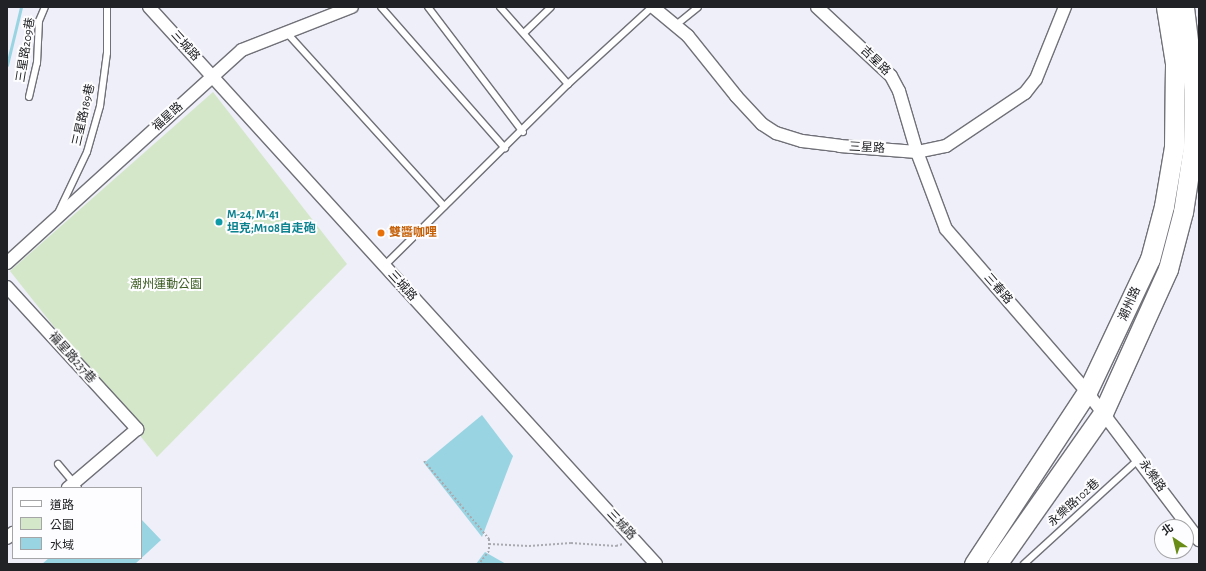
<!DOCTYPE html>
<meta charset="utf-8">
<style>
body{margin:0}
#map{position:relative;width:1206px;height:571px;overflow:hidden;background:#eeeff8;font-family:"Alegreya Sans","Noto Sans TC",sans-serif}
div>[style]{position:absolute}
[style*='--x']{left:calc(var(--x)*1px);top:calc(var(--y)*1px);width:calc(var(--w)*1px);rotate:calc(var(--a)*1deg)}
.green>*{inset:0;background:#d4e7c8}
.water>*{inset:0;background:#99d4e2}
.stream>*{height:3px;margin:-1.5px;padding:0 1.5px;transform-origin:1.5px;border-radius:1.5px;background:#99d4e2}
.path>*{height:2px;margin-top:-1px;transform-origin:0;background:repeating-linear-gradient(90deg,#a9aab0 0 2px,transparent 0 4px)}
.roads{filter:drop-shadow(1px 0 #707078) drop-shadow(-1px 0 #707078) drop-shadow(0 1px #707078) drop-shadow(0 -1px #707078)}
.service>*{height:6px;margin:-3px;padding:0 3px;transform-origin:3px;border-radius:3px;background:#fff}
.minor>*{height:12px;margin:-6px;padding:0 6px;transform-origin:6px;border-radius:6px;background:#fff}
.primary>*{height:19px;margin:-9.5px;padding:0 9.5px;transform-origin:9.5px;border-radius:9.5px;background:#fff}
.dots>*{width:11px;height:11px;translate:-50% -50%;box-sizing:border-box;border:2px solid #fdfdff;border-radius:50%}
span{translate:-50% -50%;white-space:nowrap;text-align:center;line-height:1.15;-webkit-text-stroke:4px #fdfdff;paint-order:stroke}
.street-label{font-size:12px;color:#212225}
.culture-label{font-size:12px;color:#0d838f;font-weight:700}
.left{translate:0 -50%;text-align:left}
.food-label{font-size:12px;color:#c56008;font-weight:700}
.park-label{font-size:12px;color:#3d5d22}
.frame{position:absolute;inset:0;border:8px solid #212225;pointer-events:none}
.legend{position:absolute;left:12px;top:487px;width:130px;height:72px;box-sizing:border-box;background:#fdfdff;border:1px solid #a5a5a8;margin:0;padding:5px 7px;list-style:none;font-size:12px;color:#212225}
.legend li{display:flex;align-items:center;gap:8px;height:20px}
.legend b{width:20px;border:1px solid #a5a5a8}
.north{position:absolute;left:1154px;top:519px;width:40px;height:40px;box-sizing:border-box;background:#fdfdff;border:1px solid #a5a5a8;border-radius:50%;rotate:325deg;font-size:11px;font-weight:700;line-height:16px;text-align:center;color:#212225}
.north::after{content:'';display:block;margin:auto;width:14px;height:18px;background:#688c15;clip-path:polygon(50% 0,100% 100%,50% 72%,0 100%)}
</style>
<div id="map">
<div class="green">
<i style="clip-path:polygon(213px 92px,347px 264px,157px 457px,10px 271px)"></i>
</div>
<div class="water">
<i style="clip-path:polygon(482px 415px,513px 456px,482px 537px,424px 463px)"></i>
<i style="clip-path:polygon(141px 519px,161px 540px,135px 564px,42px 564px,49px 558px,141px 558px)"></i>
<i style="clip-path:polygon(485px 552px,506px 564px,476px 564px)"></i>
</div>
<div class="stream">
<i style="--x:7;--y:65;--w:60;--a:-76.4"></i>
</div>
<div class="path">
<i style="--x:424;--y:461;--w:102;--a:50.2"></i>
<i style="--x:489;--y:539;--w:12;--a:90"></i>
<i style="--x:489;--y:551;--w:16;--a:128"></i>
<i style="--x:489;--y:544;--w:40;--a:2.9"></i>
<i style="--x:529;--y:546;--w:42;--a:-4.1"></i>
<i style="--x:571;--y:543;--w:45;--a:3.8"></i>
<i style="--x:616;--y:546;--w:7;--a:-16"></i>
</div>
<div class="roads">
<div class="service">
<i style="--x:381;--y:7;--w:188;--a:48.7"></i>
<i style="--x:428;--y:7;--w:157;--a:52.8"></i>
<i style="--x:500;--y:7;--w:103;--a:48.6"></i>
<i style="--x:676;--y:25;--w:28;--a:-39"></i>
<i style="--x:287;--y:33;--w:234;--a:47.8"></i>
<i style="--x:524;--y:33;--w:37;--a:-44"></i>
<i style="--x:29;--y:97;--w:35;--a:-77"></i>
<i style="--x:37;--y:63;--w:42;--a:-87.3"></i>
<i style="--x:39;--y:21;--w:15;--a:-67"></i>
<i style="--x:59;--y:211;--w:65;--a:-64.6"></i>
<i style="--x:87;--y:152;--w:48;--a:-74.2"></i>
<i style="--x:100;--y:106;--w:53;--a:-82.5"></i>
<i style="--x:107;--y:53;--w:46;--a:-90"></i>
<i style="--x:384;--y:266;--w:259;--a:-44.7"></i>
<i style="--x:568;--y:84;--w:114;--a:-42.5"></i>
<i style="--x:58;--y:464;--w:31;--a:50"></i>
<i style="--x:1024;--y:564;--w:156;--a:-42.4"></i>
</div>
<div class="minor">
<i style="--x:149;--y:7;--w:753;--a:47.69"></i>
<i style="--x:653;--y:7;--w:45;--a:39.6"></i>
<i style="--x:688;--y:36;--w:77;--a:51.3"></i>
<i style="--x:736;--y:96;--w:38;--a:47"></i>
<i style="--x:762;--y:124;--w:17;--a:33"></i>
<i style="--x:776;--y:133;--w:27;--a:17"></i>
<i style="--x:802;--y:141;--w:38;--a:7"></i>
<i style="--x:840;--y:146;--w:77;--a:4.5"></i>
<i style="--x:917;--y:152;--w:30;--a:-12"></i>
<i style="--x:946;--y:146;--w:95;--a:-33.9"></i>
<i style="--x:1025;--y:93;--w:18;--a:-52"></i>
<i style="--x:1036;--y:79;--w:78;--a:-68.1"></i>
<i style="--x:817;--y:7;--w:101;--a:43"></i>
<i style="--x:891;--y:76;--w:17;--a:62"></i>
<i style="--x:899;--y:91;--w:64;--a:73.6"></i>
<i style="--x:917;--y:152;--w:82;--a:69.4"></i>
<i style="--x:946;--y:229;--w:216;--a:49.1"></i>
<i style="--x:1087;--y:392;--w:186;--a:52.9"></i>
<i style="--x:7;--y:263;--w:317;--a:-42.2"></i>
<i style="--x:242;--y:50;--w:118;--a:-21.4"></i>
<i style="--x:7;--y:287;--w:193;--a:47.5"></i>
<i style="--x:137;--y:429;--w:91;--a:139.5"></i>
<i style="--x:7;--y:538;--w:8;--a:-40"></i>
</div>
<div class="primary">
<i style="--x:974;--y:564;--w:206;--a:-56.7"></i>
<i style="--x:1087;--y:392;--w:147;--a:-64.7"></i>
<i style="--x:1150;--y:259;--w:55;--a:-75.2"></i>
<i style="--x:1164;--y:206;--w:60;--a:-80.4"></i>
<i style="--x:1174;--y:147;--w:84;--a:-89.3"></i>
<i style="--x:1175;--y:63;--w:57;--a:-99.1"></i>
<i style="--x:997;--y:564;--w:184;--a:-54.9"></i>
<i style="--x:1103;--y:413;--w:158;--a:-65.7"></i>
<i style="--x:1168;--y:269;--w:59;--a:-75.3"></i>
<i style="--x:1183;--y:212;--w:66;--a:-81.3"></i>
<i style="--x:1193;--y:147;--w:58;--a:-89"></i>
<i style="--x:1194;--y:89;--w:83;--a:-97"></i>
</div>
</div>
<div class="dots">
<i style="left:219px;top:222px;background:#0f9aa8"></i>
<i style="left:381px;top:233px;background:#e8710a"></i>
</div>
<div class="street-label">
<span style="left:185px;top:46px;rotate:48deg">三城路</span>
<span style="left:26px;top:50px;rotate:-81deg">三星路209巷</span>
<span style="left:875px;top:61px;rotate:44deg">吉星路</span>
<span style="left:84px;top:115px;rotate:-77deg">三星路189巷</span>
<span style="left:168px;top:117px;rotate:-42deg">福星路</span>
<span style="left:867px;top:148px;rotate:3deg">三星路</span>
<span style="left:402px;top:286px;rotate:48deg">三城路</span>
<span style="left:998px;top:289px;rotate:49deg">三春路</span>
<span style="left:1130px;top:304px;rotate:-66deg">潮州路</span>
<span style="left:72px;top:358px;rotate:48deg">福星路237巷</span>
<span style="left:1152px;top:476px;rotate:54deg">永樂路</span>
<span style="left:1074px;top:503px;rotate:-42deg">永樂路102巷</span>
<span style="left:621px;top:525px;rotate:47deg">三城路</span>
</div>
<div class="culture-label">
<span class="left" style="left:227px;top:222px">M-24, M-41<br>坦克;M108自走砲</span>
</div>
<div class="food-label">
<span class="left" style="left:389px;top:233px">雙醬咖哩</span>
</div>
<div class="park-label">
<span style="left:166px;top:285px">潮州運動公園</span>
</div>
<div class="frame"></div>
<ul class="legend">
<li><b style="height:5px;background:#fff"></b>道路</li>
<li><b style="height:11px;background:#d4e7c8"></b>公園</li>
<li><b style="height:11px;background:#99d4e2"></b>水域</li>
</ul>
<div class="north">北</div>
</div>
